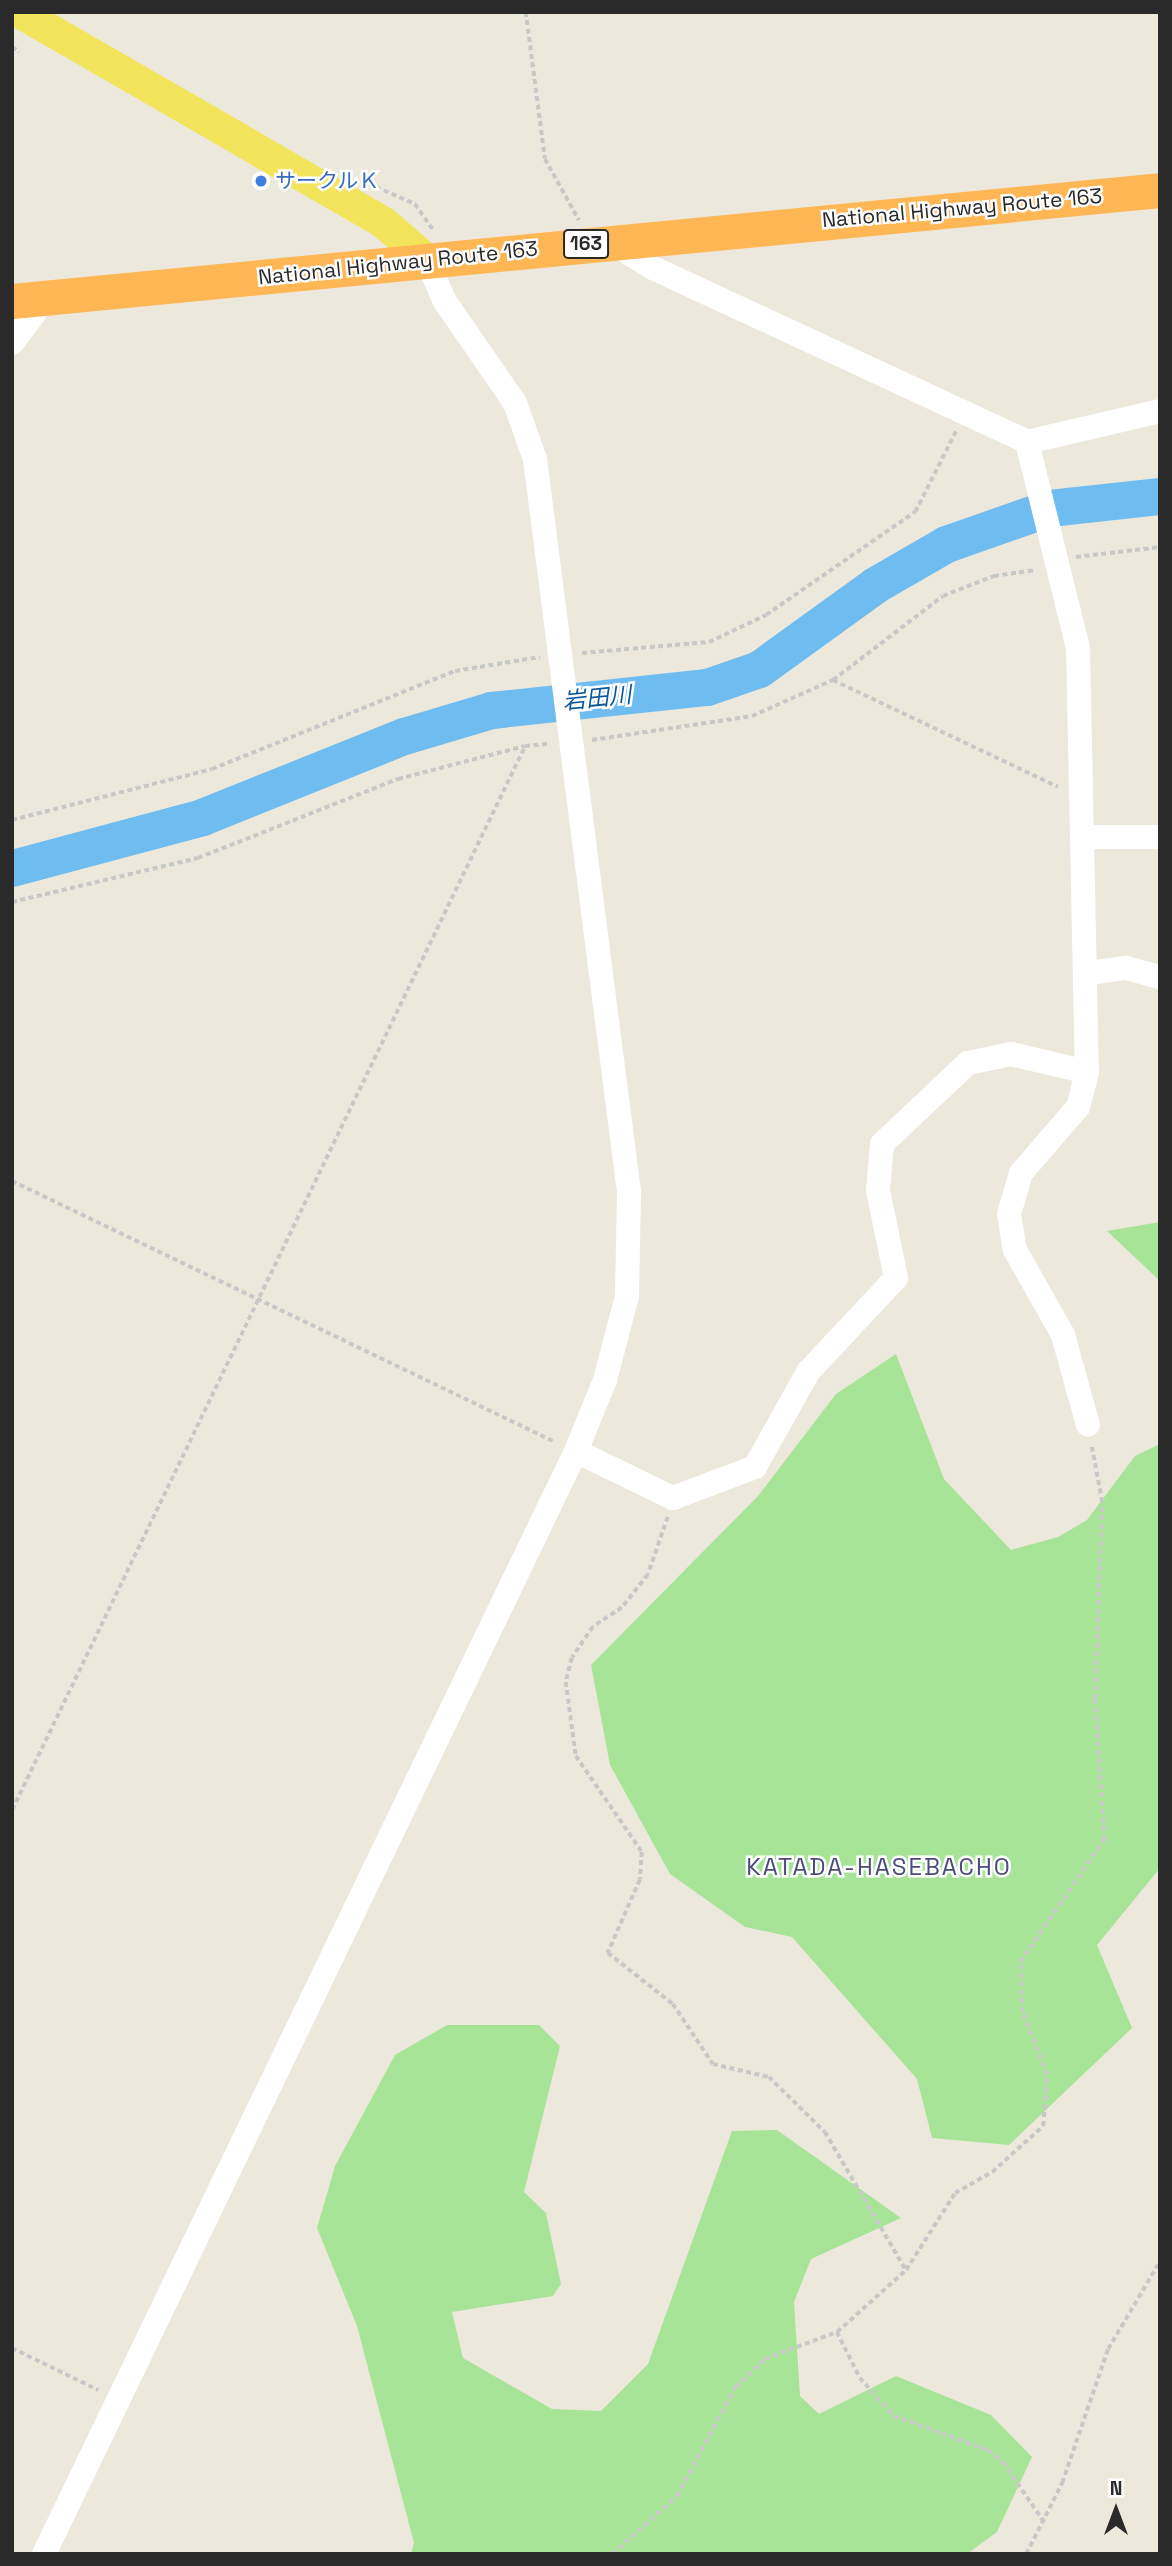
<!DOCTYPE html>
<meta charset="utf-8">
<style>
body{margin:0}
#map{position:relative;width:1172px;height:2566px;overflow:hidden;background:#ede8dc;font-family:"Space Grotesk","Noto Sans JP",sans-serif}
div>[style]{position:absolute}
[style*='--x']{left:calc(var(--x)*1px);top:calc(var(--y)*1px);width:calc(var(--w)*1px);rotate:calc(var(--a)*1deg)}
.green>*{inset:0;background:#a7e498}
.river>*{height:37px;margin:-18.5px;padding:0 18.5px;transform-origin:18.5px;border-radius:18.5px;background:#6ebcf0}
.path>*{height:3.5px;margin-top:-1.75px;transform-origin:0;background:repeating-linear-gradient(90deg,#c8c8c8 0 5px,transparent 0 8.5px)}
.minor>*{height:24px;margin:-12px;padding:0 12px;transform-origin:12px;border-radius:12px;background:#fff}
.major>*{height:32px;margin:-16px;padding:0 16px;transform-origin:16px;border-radius:16px;background:#f2e45b}
.highway>*{height:35px;margin:-17.5px;padding:0 17.5px;transform-origin:17.5px;border-radius:17.5px;background:#ffb655}
.dots>*{width:19px;height:19px;translate:-50% -50%;box-sizing:border-box;border:4px solid #fff;border-radius:50%}
span{translate:-50% -50%;white-space:nowrap;text-align:center;line-height:1.15;-webkit-text-stroke:5px #fff;paint-order:stroke}
.shield-label span{padding:2px 5px;background:#fff;border:2px solid;border-radius:5px;-webkit-text-stroke-width:0}
.shield-label{font-size:19px;color:#2a2a2a;font-weight:700}
.shop-label{font-size:21px;color:#366cbe}
.left{translate:0 -50%;text-align:left}
.street-label{font-size:21px;color:#2a2a2a}
.water-label{font-size:23px;color:#0c579d;font-style:italic}
.quarter-label{font-size:24px;color:#4a4c7c;letter-spacing:2px}
.frame{position:absolute;inset:0;border:14px solid #2a2a2a;pointer-events:none}
.north{position:absolute;left:1081px;top:2475px;width:70px;height:70px;-webkit-text-stroke:5px #fff;paint-order:stroke;rotate:0deg;font-size:19px;font-weight:700;line-height:28px;text-align:center;color:#2a2a2a}
.north::after{content:'';display:block;margin:auto;width:24px;height:32px;background:#2a2a2a;clip-path:polygon(50% 0,100% 100%,50% 72%,0 100%)}
</style>
<div id="map">
<div class="green">
<i style="clip-path:polygon(1160px 1222px,1160px 1281px,1107px 1231px)"></i>
<i style="clip-path:polygon(896px 1354px,944px 1479px,1011px 1550px,1058px 1537px,1087px 1520px,1135px 1456px,1160px 1444px,1160px 1868px,1097px 1945px,1132px 2028px,1009px 2145px,932px 2138px,917px 2079px,792px 1937px,745px 1927px,670px 1874px,610px 1765px,591px 1665px,758px 1496px,836px 1394px)"></i>
<i style="clip-path:polygon(447px 2025px,539px 2025px,560px 2046px,524px 2192px,546px 2213px,561px 2284px,553px 2296px,452px 2312px,463px 2358px,552px 2409px,601px 2411px,648px 2364px,732px 2131px,777px 2130px,901px 2218px,811px 2259px,794px 2302px,800px 2396px,819px 2414px,896px 2376px,991px 2415px,1032px 2457px,997px 2532px,967px 2554px,411px 2554px,414px 2543px,357px 2326px,317px 2228px,335px 2166px,395px 2055px)"></i>
</div>
<div class="river">
<i style="--x:12;--y:868;--w:197;--a:-15"></i>
<i style="--x:202;--y:817;--w:218;--a:-21.9"></i>
<i style="--x:404;--y:736;--w:91;--a:-16.6"></i>
<i style="--x:491;--y:710;--w:217;--a:-6.1"></i>
<i style="--x:707;--y:687;--w:55;--a:-19.1"></i>
<i style="--x:759;--y:669;--w:143;--a:-35.9"></i>
<i style="--x:875;--y:585;--w:82;--a:-30"></i>
<i style="--x:946;--y:544;--w:109;--a:-19.3"></i>
<i style="--x:1049;--y:508;--w:112;--a:-6.2"></i>
</div>
<div class="path">
<i style="--x:526;--y:12;--w:148;--a:82.6"></i>
<i style="--x:545;--y:159;--w:70;--a:60.9"></i>
<i style="--x:12;--y:47;--w:9;--a:32"></i>
<i style="--x:376;--y:187;--w:43;--a:23.6"></i>
<i style="--x:415;--y:204;--w:32;--a:55"></i>
<i style="--x:1076;--y:557;--w:85;--a:-6.8"></i>
<i style="--x:582;--y:653;--w:127;--a:-5"></i>
<i style="--x:709;--y:642;--w:63;--a:-25.3"></i>
<i style="--x:766;--y:615;--w:181;--a:-34.7"></i>
<i style="--x:915;--y:512;--w:91;--a:-63.2"></i>
<i style="--x:833;--y:680;--w:138;--a:-37.4"></i>
<i style="--x:943;--y:596;--w:55;--a:-21.4"></i>
<i style="--x:994;--y:576;--w:42;--a:-8.1"></i>
<i style="--x:592;--y:740;--w:162;--a:-8.5"></i>
<i style="--x:752;--y:716;--w:89;--a:-24"></i>
<i style="--x:833;--y:680;--w:249;--a:25.4"></i>
<i style="--x:12;--y:820;--w:206;--a:-14.3"></i>
<i style="--x:212;--y:769;--w:262;--a:-22"></i>
<i style="--x:455;--y:671;--w:86;--a:-9.4"></i>
<i style="--x:12;--y:902;--w:191;--a:-13.3"></i>
<i style="--x:198;--y:858;--w:215;--a:-21.6"></i>
<i style="--x:398;--y:779;--w:131;--a:-14.6"></i>
<i style="--x:12;--y:1181;--w:602;--a:25.67"></i>
<i style="--x:668;--y:1517;--w:61;--a:109"></i>
<i style="--x:648;--y:1575;--w:42;--a:128.2"></i>
<i style="--x:622;--y:1608;--w:35;--a:147"></i>
<i style="--x:593;--y:1627;--w:37;--a:124"></i>
<i style="--x:572;--y:1658;--w:25;--a:104"></i>
<i style="--x:566;--y:1682;--w:75;--a:82.3"></i>
<i style="--x:576;--y:1756;--w:116;--a:55.5"></i>
<i style="--x:642;--y:1852;--w:28;--a:94"></i>
<i style="--x:640;--y:1880;--w:80;--a:113.7"></i>
<i style="--x:608;--y:1953;--w:83;--a:38.1"></i>
<i style="--x:673;--y:2004;--w:72;--a:56.3"></i>
<i style="--x:713;--y:2064;--w:57;--a:13.1"></i>
<i style="--x:769;--y:2077;--w:78;--a:44.5"></i>
<i style="--x:825;--y:2132;--w:160;--a:59.6"></i>
<i style="--x:12;--y:1810;--w:1181;--a:-64.26"></i>
<i style="--x:525;--y:746;--w:25;--a:-5"></i>
<i style="--x:837;--y:2332;--w:51;--a:63.4"></i>
<i style="--x:860;--y:2378;--w:51;--a:48.2"></i>
<i style="--x:894;--y:2416;--w:100;--a:19.9"></i>
<i style="--x:988;--y:2450;--w:19;--a:39"></i>
<i style="--x:1003;--y:2462;--w:74;--a:55.5"></i>
<i style="--x:12;--y:2348;--w:96;--a:26"></i>
<i style="--x:612;--y:2554;--w:87;--a:-41.7"></i>
<i style="--x:677;--y:2496;--w:123;--a:-62"></i>
<i style="--x:735;--y:2387;--w:41;--a:-43"></i>
<i style="--x:765;--y:2359;--w:77;--a:-20.6"></i>
<i style="--x:837;--y:2332;--w:93;--a:-41.9"></i>
<i style="--x:906;--y:2270;--w:91;--a:-57.5"></i>
<i style="--x:955;--y:2193;--w:43;--a:-29.6"></i>
<i style="--x:992;--y:2172;--w:69;--a:-42"></i>
<i style="--x:1043;--y:2126;--w:51;--a:-85.5"></i>
<i style="--x:1047;--y:2075;--w:68;--a:-111.6"></i>
<i style="--x:1022;--y:2012;--w:50;--a:-92.3"></i>
<i style="--x:1020;--y:1962;--w:148;--a:-55.5"></i>
<i style="--x:1104;--y:1840;--w:141;--a:-93.7"></i>
<i style="--x:1095;--y:1699;--w:197;--a:-88"></i>
<i style="--x:1102;--y:1502;--w:59;--a:-100.7"></i>
<i style="--x:1026;--y:2554;--w:80;--a:-63.1"></i>
<i style="--x:1062;--y:2483;--w:142;--a:-71.1"></i>
<i style="--x:1108;--y:2349;--w:102;--a:-59.4"></i>
</div>
<div class="minor">
<i style="--x:609;--y:241;--w:52;--a:31.5"></i>
<i style="--x:653;--y:268;--w:412;--a:24.9"></i>
<i style="--x:1027;--y:442;--w:137;--a:-13.1"></i>
<i style="--x:12;--y:343;--w:36;--a:-53"></i>
<i style="--x:34;--y:314;--w:15;--a:-79"></i>
<i style="--x:1027;--y:442;--w:212;--a:76.1"></i>
<i style="--x:1078;--y:648;--w:424;--a:88.8"></i>
<i style="--x:1087;--y:1072;--w:36;--a:104"></i>
<i style="--x:1078;--y:1107;--w:87;--a:130.8"></i>
<i style="--x:1021;--y:1173;--w:43;--a:106.3"></i>
<i style="--x:1009;--y:1214;--w:36;--a:81"></i>
<i style="--x:1015;--y:1250;--w:98;--a:60.5"></i>
<i style="--x:1063;--y:1335;--w:93;--a:74.5"></i>
<i style="--x:1085;--y:837;--w:75;--a:0"></i>
<i style="--x:1089;--y:973;--w:37;--a:-8"></i>
<i style="--x:1126;--y:968;--w:35;--a:15"></i>
<i style="--x:576;--y:1451;--w:108;--a:25.9"></i>
<i style="--x:673;--y:1498;--w:88;--a:-20.7"></i>
<i style="--x:755;--y:1467;--w:109;--a:-60.8"></i>
<i style="--x:808;--y:1372;--w:129;--a:-46.9"></i>
<i style="--x:896;--y:1278;--w:90;--a:-101.6"></i>
<i style="--x:878;--y:1190;--w:46;--a:-85"></i>
<i style="--x:882;--y:1144;--w:118;--a:-43.3"></i>
<i style="--x:968;--y:1063;--w:44;--a:-11.8"></i>
<i style="--x:1011;--y:1054;--w:78;--a:13.3"></i>
<i style="--x:44;--y:2554;--w:1225;--a:-64.25"></i>
<i style="--x:576;--y:1451;--w:77;--a:-67.8"></i>
<i style="--x:605;--y:1380;--w:87;--a:-75.3"></i>
<i style="--x:627;--y:1296;--w:104;--a:-88.9"></i>
<i style="--x:629;--y:1192;--w:739;--a:-97.31"></i>
<i style="--x:535;--y:459;--w:59;--a:-109.7"></i>
<i style="--x:515;--y:403;--w:125;--a:-124.6"></i>
<i style="--x:444;--y:300;--w:43;--a:-113"></i>
</div>
<div class="major">
<i style="--x:19;--y:12;--w:422;--a:30"></i>
<i style="--x:384;--y:223;--w:57;--a:40.7"></i>
</div>
<div class="highway">
<i style="--x:12;--y:301;--w:1153;--a:-5.52"></i>
</div>
<div class="dots">
<i style="left:261px;top:181px;background:#3f7fe0"></i>
</div>
<div class="shield-label">
<span style="left:586px;top:244px">163</span>
</div>
<div class="shop-label">
<span class="left" style="left:275px;top:181px">サークルＫ</span>
</div>
<div class="street-label">
<span style="left:962px;top:208px;rotate:-5deg">National Highway Route 163</span>
<span style="left:398px;top:263px;rotate:-6deg">National Highway Route 163</span>
</div>
<div class="water-label">
<span style="left:597px;top:698px;rotate:-6deg">岩田川</span>
</div>
<div class="quarter-label">
<span style="left:879px;top:1867px">KATADA-HASEBACHO</span>
</div>
<div class="frame"></div>
<div class="north">N</div>
</div>
